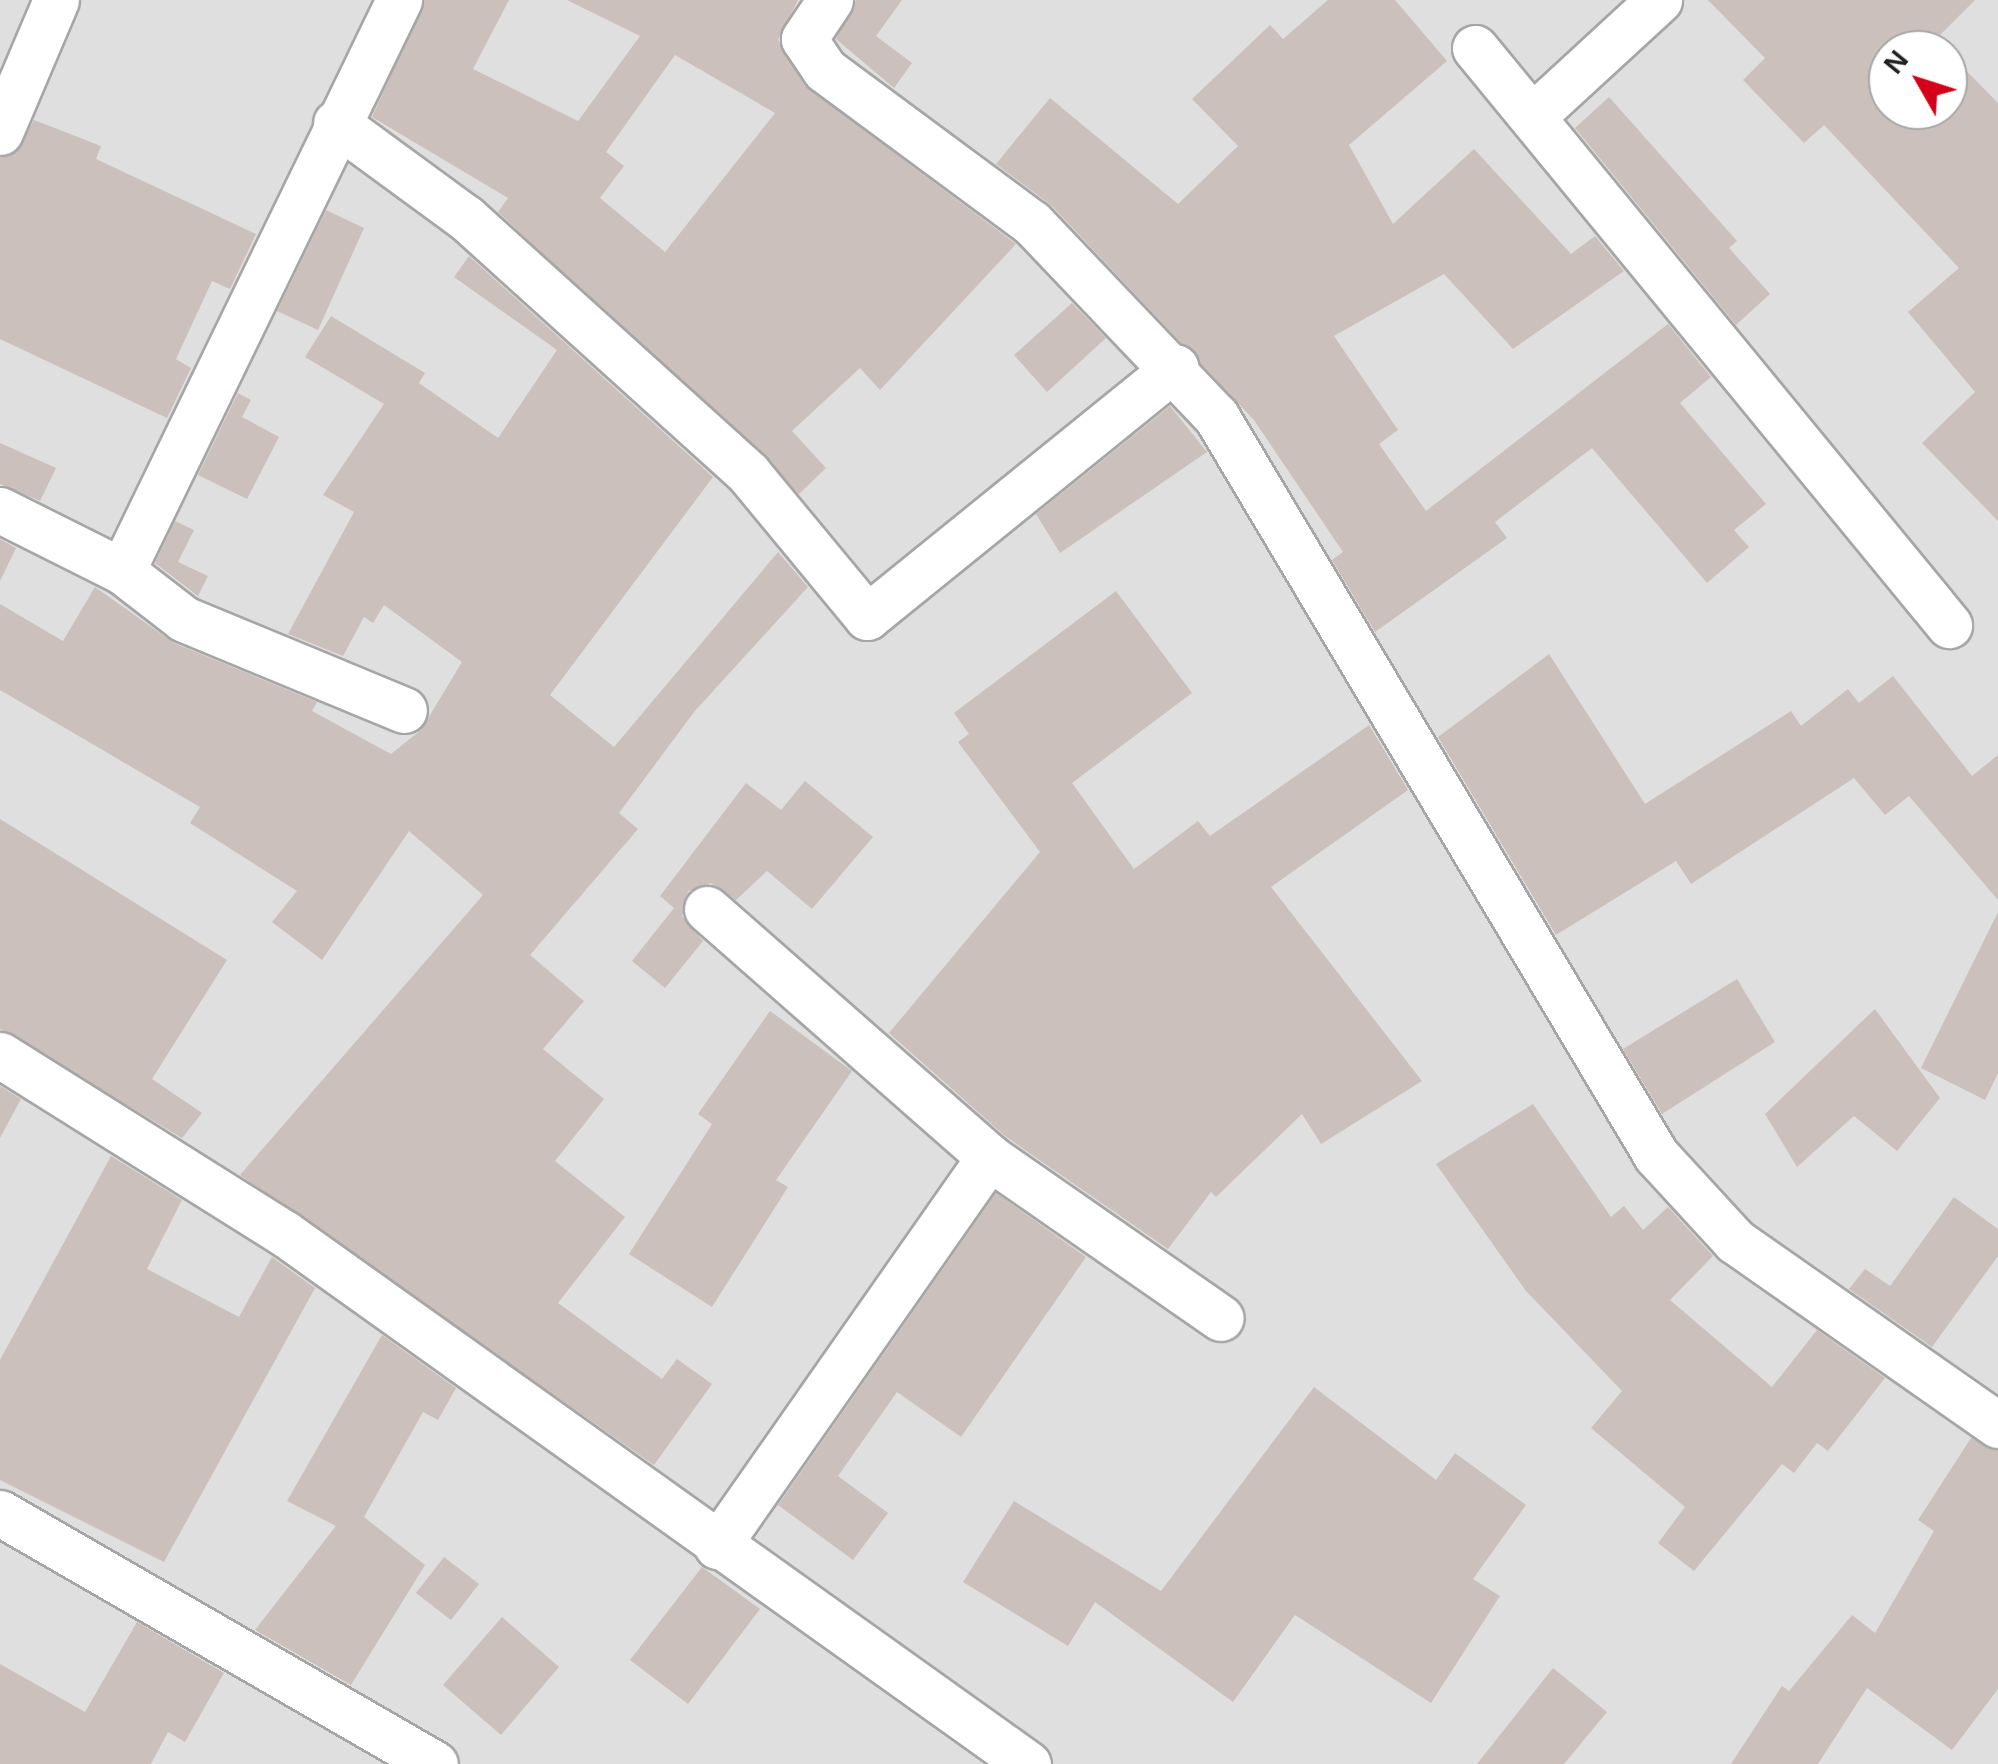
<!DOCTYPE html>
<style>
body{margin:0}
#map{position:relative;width:1998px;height:1764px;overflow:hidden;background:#f2eee8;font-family:Arial,sans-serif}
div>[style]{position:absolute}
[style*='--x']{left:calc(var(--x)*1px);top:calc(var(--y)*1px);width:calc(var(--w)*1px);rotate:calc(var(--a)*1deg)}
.residential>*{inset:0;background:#e0dfdf}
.building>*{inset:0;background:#cbc0bb}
.roads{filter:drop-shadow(2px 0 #a6a6a6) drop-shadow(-2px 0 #a6a6a6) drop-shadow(0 2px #a6a6a6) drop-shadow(0 -2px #a6a6a6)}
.street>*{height:45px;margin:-22.5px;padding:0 22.5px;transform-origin:22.5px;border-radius:22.5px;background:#fff}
span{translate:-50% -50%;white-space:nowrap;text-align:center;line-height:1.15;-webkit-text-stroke:9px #fff;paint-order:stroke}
.north{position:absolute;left:1868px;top:30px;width:100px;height:100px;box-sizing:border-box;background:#fff;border:2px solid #a7a7a7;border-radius:50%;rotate:309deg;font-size:28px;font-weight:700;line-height:40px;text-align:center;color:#222}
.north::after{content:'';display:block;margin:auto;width:35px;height:45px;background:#d40019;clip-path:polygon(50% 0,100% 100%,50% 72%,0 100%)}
</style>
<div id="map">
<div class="residential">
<i style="clip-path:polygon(evenodd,0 0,1998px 0,1998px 1764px,0 1764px,0 0,1888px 50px,1948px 50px,1948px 110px,1888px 110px,1888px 50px)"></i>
</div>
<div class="building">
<i style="clip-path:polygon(evenodd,425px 0,509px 0,473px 69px,578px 121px,640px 36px,567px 0,798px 0,778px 40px,804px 85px,1016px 244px,880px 390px,860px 368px,792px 431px,826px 468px,799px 494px,498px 212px,508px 198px,372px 117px,425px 0,675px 55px,775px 113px,665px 252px,600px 198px,624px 166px,606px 152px,675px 55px)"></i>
<i style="clip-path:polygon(856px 0,902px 0,876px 36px,912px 63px,894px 88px,836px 39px)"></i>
<i style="clip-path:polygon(1328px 0,1395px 0,1447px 61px,1349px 145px,1393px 224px,1474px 149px,1571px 254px,1595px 236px,1624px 271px,1513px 349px,1444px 274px,1334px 336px,1398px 430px,1379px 444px,1426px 511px,1668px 324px,1711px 377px,1680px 403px,1766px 504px,1734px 530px,1749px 547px,1707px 583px,1592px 448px,1495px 522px,1507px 538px,1375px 632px,1332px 560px,1343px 552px,1254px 420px,1051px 205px,996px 164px,1050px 98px,1178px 204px,1238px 146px,1192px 99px,1270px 25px,1283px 39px)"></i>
<i style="clip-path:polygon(1708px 0,1975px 0,1936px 39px,1946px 50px,1888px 50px,1888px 110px,1948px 110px,1948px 52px,1998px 103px,1998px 521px,1922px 443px,1975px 392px,1908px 312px,1959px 268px,1824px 125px,1804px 143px,1743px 80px,1765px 58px)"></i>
<i style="clip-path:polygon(1609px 97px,1737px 241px,1729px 248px,1770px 294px,1736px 325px,1575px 128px)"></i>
<i style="clip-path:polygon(34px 120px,101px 146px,96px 159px,256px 234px,230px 289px,212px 281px,176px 359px,191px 368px,167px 418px,0 339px,0 158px,16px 152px)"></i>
<i style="clip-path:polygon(326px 210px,364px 228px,318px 330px,277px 311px)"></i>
<i style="clip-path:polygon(469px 256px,713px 477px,550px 695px,614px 747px,778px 552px,808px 587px,694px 712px,619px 813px,638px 829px,530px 955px,584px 1001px,543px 1049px,604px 1099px,555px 1161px,625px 1217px,558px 1303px,662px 1379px,677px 1359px,712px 1384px,654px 1465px,240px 1175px,483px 895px,409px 831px,322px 960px,272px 922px,297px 891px,190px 823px,200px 807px,0 690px,0 604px,63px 641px,95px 587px,174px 643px,317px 702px,312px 711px,391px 754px,421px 730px,462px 662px,384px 605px,373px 623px,364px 617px,343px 656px,288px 634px,354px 512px,323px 495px,384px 404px,305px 357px,331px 316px,425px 373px,419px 383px,498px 438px,557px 350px,454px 277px)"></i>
<i style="clip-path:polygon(1072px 303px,1106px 338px,1047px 392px,1014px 355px)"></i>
<i style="clip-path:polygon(238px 393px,251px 400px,242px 417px,279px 437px,247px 499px,198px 475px)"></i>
<i style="clip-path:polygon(1170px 406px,1207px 452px,1060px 553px,1036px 514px)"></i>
<i style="clip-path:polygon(0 443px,56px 468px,40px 501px,0 484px)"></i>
<i style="clip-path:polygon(175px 521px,194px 530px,178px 562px,208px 576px,198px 596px,155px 563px)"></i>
<i style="clip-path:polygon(0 539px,16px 548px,0 581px)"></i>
<i style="clip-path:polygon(1116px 591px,1192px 693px,1072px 783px,1134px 869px,1198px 821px,1210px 836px,1369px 725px,1408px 790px,1271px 887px,1422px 1081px,1321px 1144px,1302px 1114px,1216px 1197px,1211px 1192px,1168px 1249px,1005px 1136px,889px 1033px,1040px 852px,958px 742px,969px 734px,954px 713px)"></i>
<i style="clip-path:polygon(1549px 654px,1645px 804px,1791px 711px,1801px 726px,1848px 689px,1859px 703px,1893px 676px,1972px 776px,1998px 755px,1998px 900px,1909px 796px,1885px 815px,1854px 778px,1691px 884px,1676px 861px,1556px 935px,1438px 737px)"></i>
<i style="clip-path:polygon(805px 781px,873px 837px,812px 909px,767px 871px,736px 900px,711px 883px,688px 891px,682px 916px,703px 941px,665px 988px,632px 961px,674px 908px,660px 896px,746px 783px,781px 810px)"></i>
<i style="clip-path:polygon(0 819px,227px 960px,152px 1079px,202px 1113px,182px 1138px,0 1029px)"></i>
<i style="clip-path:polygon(1998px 912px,1998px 1073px,1985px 1100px,1921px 1068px)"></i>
<i style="clip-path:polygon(1737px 979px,1775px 1042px,1662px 1114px,1623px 1049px)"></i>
<i style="clip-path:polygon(1875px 1009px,1940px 1098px,1897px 1151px,1854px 1116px,1797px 1167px,1765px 1114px)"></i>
<i style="clip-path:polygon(770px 1011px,852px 1071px,776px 1180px,788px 1187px,712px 1307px,629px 1254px,712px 1124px,698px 1114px)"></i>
<i style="clip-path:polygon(0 1086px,21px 1099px,0 1138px)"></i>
<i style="clip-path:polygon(1533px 1104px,1611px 1217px,1624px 1206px,1643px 1230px,1668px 1207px,1713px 1256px,1670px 1300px,1772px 1387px,1817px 1330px,1885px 1378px,1828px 1451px,1817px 1443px,1794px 1473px,1782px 1464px,1694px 1571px,1658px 1543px,1685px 1507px,1591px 1428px,1622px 1391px,1526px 1291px,1436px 1164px)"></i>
<i style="clip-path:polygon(111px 1156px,182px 1200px,147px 1269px,239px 1317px,272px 1257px,315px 1288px,164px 1562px,0 1480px,0 1360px)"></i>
<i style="clip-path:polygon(996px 1193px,1086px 1257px,961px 1437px,897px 1392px,838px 1476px,888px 1513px,853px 1560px,778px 1505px)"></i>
<i style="clip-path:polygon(1954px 1197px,1998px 1229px,1998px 1256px,1932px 1347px,1849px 1289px,1865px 1269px,1890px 1286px)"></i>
<i style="clip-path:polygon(382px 1335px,456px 1388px,438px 1420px,423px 1412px,364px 1517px,425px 1565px,351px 1685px,255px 1630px,336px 1526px,287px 1501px)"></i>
<i style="clip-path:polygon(1314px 1387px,1436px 1480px,1455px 1453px,1526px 1505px,1473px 1579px,1500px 1596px,1431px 1703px,1295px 1615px,1233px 1702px,1095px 1602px,1068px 1646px,963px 1582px,1014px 1501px,1161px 1591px)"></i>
<i style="clip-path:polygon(1971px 1438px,1998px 1451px,1998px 1689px,1952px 1750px,1867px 1688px,1818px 1764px,1731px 1764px,1782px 1686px,1789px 1691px,1852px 1615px,1875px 1633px,1934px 1531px,1918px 1520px)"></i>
<i style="clip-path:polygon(444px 1557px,479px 1584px,451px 1620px,416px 1593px)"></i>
<i style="clip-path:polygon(702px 1567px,760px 1609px,688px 1704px,630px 1660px)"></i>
<i style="clip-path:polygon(502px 1617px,559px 1667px,501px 1735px,443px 1685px)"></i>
<i style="clip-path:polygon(137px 1622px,224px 1673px,185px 1742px,168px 1732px,151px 1764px,0 1764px,0 1664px,85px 1712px)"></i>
<i style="clip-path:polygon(1553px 1668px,1607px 1712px,1564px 1764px,1477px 1764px)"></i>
</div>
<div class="roads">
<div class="street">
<i style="--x:830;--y:0;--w:47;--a:123.7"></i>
<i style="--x:804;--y:39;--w:37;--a:56"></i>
<i style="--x:825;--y:70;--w:257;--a:36.5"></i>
<i style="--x:1032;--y:223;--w:267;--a:46.4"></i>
<i style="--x:1216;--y:416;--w:860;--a:59.23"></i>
<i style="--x:1656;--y:1155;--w:117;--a:47.4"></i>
<i style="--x:1735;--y:1241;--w:321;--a:35"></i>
<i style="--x:1475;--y:48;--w:747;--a:50.6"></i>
<i style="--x:1534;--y:115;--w:170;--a:-42.6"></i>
<i style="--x:336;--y:123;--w:161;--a:36.2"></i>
<i style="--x:466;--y:218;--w:380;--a:42.1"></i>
<i style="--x:748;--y:473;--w:187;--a:50.4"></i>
<i style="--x:867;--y:617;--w:397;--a:-39"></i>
<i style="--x:0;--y:132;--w:143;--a:-67"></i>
<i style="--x:0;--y:510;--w:136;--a:26.6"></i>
<i style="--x:122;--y:571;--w:78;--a:37.7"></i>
<i style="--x:184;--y:619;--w:238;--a:22.5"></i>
<i style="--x:122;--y:571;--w:635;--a:-64.12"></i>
<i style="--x:707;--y:909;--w:376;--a:41.3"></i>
<i style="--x:989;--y:1157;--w:282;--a:34.8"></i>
<i style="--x:0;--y:1055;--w:335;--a:32.1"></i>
<i style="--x:284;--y:1233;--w:914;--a:35.52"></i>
<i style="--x:0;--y:1513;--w:502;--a:29.99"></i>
<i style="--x:717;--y:1546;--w:475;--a:-55"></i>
</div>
</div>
<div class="north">N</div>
</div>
